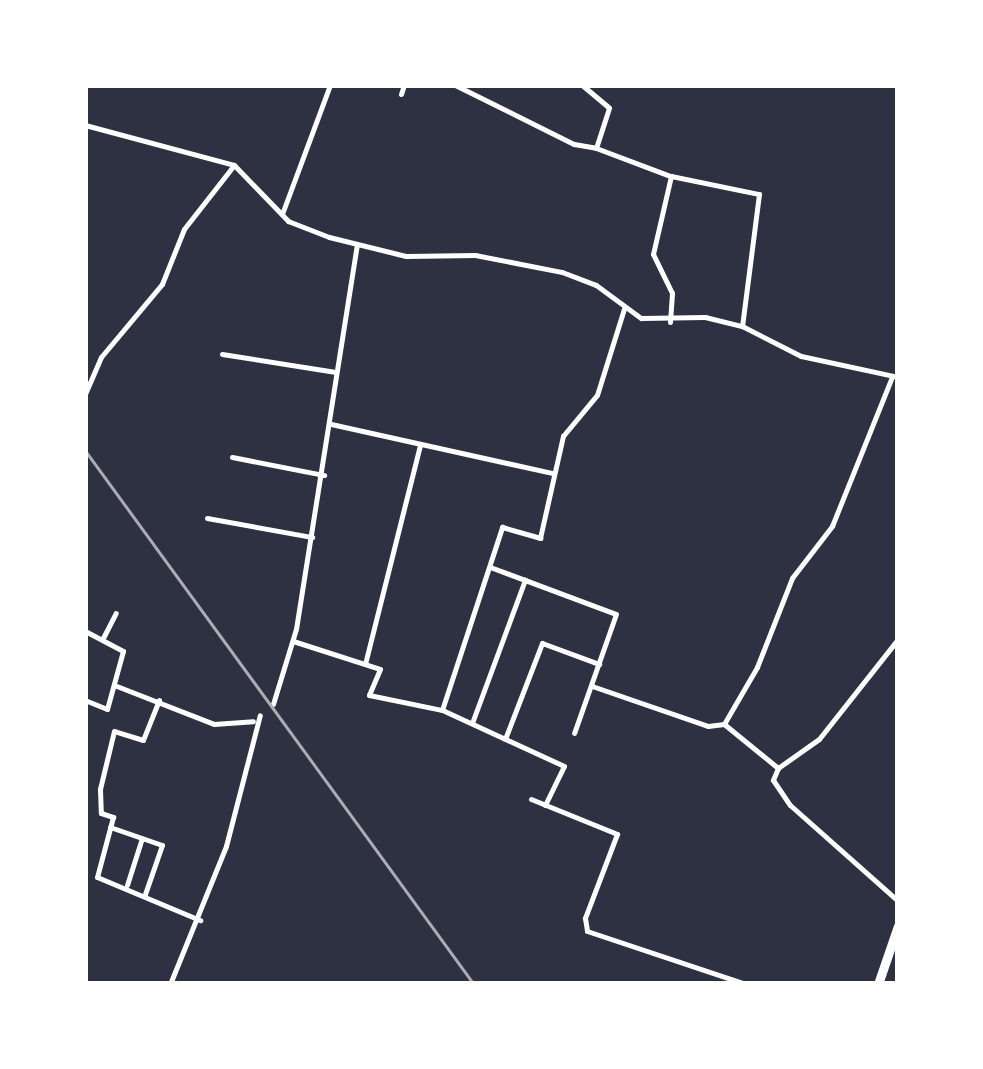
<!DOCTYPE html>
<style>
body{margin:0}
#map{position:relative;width:983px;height:1069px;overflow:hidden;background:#2d3142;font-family:"Public Sans",sans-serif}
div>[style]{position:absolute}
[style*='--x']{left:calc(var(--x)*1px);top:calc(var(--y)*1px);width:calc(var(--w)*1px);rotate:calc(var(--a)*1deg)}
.minor>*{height:5px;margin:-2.5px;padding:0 2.5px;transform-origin:2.5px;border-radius:2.5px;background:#fff}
.primary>*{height:9px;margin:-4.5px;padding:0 4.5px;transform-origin:4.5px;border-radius:4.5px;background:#fff}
.rail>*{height:2.5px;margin:-1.25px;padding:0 1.25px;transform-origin:1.25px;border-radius:1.25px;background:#abadb3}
span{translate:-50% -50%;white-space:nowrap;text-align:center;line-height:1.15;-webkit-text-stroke:8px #fff;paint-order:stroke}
.frame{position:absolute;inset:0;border:88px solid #fff;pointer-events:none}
</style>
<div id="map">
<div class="minor">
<i style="--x:455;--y:85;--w:133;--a:26.4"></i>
<i style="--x:574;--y:144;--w:22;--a:10"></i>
<i style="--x:582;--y:85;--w:35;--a:40"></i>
<i style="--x:609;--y:108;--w:42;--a:108"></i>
<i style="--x:596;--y:148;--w:79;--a:20.7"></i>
<i style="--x:401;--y:94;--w:9;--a:-72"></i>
<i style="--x:85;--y:125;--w:154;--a:15"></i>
<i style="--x:234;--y:165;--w:78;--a:46"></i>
<i style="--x:288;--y:221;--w:44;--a:21.3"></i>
<i style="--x:329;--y:237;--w:79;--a:13.9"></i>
<i style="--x:406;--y:256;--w:69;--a:-0.8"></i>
<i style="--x:475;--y:255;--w:89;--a:11.1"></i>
<i style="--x:562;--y:272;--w:36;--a:21"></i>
<i style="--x:596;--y:285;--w:56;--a:36.3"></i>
<i style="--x:641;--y:318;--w:64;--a:-0.9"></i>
<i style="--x:705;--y:317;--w:38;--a:14"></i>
<i style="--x:742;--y:326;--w:66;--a:27"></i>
<i style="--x:801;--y:356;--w:99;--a:12.2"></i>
<i style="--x:282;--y:214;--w:138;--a:-69.6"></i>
<i style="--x:670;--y:322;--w:29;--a:-86"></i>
<i style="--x:672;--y:293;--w:43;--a:-116"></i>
<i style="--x:653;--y:254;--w:80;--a:-77"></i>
<i style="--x:671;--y:176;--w:90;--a:11.6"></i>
<i style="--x:759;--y:194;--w:133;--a:97.3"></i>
<i style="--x:222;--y:354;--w:115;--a:9"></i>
<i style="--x:85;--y:394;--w:40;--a:-66.6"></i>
<i style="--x:101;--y:357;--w:95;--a:-50.1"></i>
<i style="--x:162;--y:284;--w:59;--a:-68.2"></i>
<i style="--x:184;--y:229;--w:81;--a:-52"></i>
<i style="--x:331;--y:424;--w:226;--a:12.5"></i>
<i style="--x:232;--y:457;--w:94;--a:11.1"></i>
<i style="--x:207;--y:518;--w:107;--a:10.3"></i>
<i style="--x:490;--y:567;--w:134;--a:20.5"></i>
<i style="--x:616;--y:614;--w:126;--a:109.4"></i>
<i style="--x:85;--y:631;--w:43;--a:27.8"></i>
<i style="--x:123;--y:651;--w:60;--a:105.4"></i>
<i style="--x:107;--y:709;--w:24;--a:-158"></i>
<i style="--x:103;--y:638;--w:28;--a:-63"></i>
<i style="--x:293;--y:641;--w:91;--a:17.8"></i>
<i style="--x:380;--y:669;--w:28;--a:113"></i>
<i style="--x:369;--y:695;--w:75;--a:11.6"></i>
<i style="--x:365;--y:664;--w:226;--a:-75.9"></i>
<i style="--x:114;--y:685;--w:107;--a:21.3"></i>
<i style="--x:214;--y:724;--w:39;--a:-4"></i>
<i style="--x:592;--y:686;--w:123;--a:19"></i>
<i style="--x:708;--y:726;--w:16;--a:-7"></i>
<i style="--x:724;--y:724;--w:66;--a:-59.9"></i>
<i style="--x:757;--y:667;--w:96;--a:-68.5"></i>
<i style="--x:792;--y:578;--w:66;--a:-52.4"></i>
<i style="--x:832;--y:526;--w:161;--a:-68.1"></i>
<i style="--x:159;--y:700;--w:43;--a:111.8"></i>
<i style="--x:143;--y:740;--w:30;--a:-163"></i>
<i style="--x:114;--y:731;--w:60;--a:103.6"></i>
<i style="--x:100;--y:789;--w:24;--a:88"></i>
<i style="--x:101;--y:813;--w:13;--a:18"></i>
<i style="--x:113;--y:817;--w:62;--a:104.9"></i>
<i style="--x:97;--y:877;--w:112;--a:22.7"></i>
<i style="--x:273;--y:704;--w:78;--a:-73"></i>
<i style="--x:296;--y:629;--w:389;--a:-81"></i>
<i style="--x:472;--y:723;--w:153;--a:-69.7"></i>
<i style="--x:724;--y:724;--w:70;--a:39.2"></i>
<i style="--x:778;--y:768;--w:50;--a:-35.3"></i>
<i style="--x:819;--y:739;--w:127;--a:-51.7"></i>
<i style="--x:505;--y:739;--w:103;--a:-68.9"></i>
<i style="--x:542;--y:643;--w:61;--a:20.2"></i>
<i style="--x:778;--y:768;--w:13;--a:113"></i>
<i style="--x:773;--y:780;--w:30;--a:56"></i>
<i style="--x:790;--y:805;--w:144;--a:41.6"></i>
<i style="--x:531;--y:799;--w:93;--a:22.1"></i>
<i style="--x:617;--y:834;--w:90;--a:110.9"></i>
<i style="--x:585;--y:918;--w:13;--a:81"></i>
<i style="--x:587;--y:931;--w:167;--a:18.5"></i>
<i style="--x:545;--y:805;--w:43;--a:-64"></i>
<i style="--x:564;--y:766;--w:134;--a:-155.3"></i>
<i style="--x:442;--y:710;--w:193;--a:-71.8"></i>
<i style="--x:502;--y:527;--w:40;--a:16"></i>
<i style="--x:540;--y:538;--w:105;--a:-77.3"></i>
<i style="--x:563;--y:436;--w:53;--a:-50.3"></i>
<i style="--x:597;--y:395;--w:90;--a:-72.6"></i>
<i style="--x:110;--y:827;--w:55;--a:19.1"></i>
<i style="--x:162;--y:845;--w:52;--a:109.1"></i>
<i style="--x:127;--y:885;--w:49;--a:-72.3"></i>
<i style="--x:170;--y:984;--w:149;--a:-67.9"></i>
<i style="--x:226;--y:846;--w:135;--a:-75.5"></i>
</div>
<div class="primary">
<i style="--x:878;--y:984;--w:61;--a:-71"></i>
</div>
<div class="rail">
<i style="--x:85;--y:450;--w:661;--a:53.93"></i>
</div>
<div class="frame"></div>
</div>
